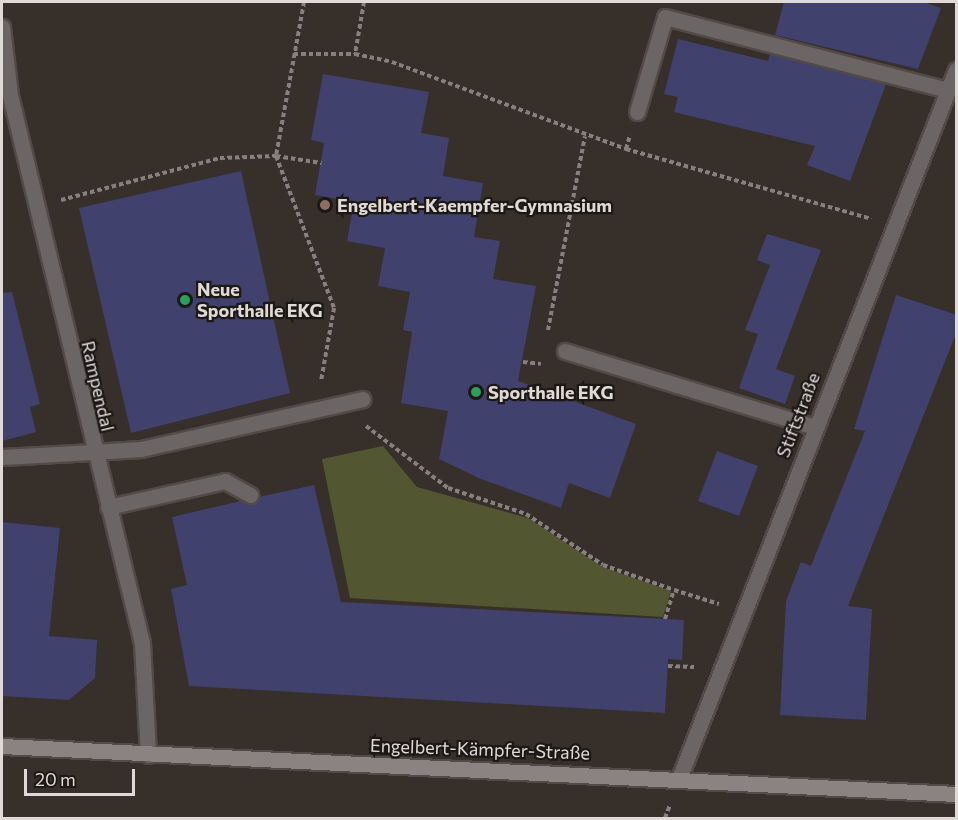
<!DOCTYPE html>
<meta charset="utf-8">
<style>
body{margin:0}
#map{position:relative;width:958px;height:820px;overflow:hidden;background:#372f2a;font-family:Commissioner,sans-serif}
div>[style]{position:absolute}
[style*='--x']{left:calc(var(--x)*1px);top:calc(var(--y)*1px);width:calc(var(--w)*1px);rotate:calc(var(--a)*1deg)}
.green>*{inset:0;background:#525631}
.building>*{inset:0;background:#41416d}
.path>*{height:4px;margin-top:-2px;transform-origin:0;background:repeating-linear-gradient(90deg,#87807c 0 4.5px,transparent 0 7.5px)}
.roads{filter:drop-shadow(2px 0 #524a46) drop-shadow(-2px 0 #524a46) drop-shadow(0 2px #524a46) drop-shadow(0 -2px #524a46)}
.lane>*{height:15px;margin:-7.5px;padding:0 7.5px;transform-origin:7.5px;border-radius:7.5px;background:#6b6665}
.street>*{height:15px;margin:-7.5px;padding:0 7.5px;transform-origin:7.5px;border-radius:7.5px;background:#6b6665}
.secondary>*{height:15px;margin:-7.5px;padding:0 7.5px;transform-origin:7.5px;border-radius:7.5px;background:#8b8382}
.dots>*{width:16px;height:16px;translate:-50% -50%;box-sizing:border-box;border:3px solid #1c1816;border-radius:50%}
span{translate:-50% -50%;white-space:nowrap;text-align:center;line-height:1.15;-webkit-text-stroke:4.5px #1c1816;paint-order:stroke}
.poi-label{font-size:18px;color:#e0dad7;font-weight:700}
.left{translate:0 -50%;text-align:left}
.street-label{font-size:18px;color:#e0dad7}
.frame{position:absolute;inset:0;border:3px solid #e0dad7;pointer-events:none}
.scale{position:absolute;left:24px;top:769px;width:111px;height:27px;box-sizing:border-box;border:3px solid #e0dad7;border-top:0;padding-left:8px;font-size:18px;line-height:21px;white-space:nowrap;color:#e0dad7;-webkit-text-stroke:4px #1c1816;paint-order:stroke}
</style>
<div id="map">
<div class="green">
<i style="clip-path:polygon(383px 446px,417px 487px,528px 518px,602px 567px,671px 591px,663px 617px,350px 598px,322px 459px)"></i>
</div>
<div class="building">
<i style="clip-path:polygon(784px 2px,924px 2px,941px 8px,918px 69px,775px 35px)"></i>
<i style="clip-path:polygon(678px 39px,768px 61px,770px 54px,886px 84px,850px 181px,807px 165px,815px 146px,674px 112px,678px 97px,664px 94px)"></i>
<i style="clip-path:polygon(323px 74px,429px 92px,421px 133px,449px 138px,443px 176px,483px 183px,474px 237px,500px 241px,493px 279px,536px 286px,518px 381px,636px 424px,610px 498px,569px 483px,561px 508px,481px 479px,439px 459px,448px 411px,401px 403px,412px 332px,403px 330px,410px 292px,378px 286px,385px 248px,347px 241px,354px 202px,315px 195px,324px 143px,311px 140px)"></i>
<i style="clip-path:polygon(241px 171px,290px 393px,131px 433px,79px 208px)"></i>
<i style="clip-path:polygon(767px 234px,821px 250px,776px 369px,795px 376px,785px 404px,739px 388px,758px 334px,745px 330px,770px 265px,757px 260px)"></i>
<i style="clip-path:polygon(12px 292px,40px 404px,30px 407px,36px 432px,2px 441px,2px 293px)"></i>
<i style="clip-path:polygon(896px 295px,957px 315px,957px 331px,848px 606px,872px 609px,866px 720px,780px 715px,786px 601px,801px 562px,811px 566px,865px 431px,854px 429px)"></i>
<i style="clip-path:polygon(717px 451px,758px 466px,739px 516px,698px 501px)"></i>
<i style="clip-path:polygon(314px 485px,341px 602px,684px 620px,682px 660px,668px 659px,665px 713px,189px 686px,171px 589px,187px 585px,172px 517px,241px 501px,251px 505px,259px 497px)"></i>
<i style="clip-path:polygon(2px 522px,60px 528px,49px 636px,97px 640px,95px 678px,69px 700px,2px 696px)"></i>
</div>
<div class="path">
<i style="--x:304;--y:2;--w:157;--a:100.3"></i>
<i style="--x:276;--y:156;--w:46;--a:8.8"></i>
<i style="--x:364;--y:2;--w:53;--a:99.8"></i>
<i style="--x:355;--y:54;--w:38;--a:12"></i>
<i style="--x:392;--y:62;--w:250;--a:20.4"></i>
<i style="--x:626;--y:149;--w:255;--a:15.9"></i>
<i style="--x:294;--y:54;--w:61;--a:0"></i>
<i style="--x:626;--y:149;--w:15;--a:-74"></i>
<i style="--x:61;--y:200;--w:164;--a:-14.8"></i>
<i style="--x:220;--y:158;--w:56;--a:-2"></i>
<i style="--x:276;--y:156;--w:163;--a:69.1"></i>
<i style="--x:334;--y:308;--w:74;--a:100.1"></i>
<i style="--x:548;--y:330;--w:197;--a:-79.2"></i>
<i style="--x:523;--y:362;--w:18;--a:6"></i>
<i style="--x:366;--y:426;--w:103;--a:37.1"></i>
<i style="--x:448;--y:488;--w:82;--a:18.4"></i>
<i style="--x:526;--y:514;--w:92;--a:33.5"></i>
<i style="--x:603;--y:565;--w:75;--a:19.4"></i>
<i style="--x:665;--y:619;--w:30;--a:-73"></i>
<i style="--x:674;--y:590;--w:47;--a:17.3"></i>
<i style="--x:668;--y:666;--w:26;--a:2"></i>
<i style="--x:665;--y:818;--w:14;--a:-69"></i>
</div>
<div class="roads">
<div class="lane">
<i style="--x:637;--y:112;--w:99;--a:-73.6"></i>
<i style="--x:665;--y:17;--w:292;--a:14.5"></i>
<i style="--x:565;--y:351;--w:261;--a:16.9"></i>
<i style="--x:93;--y:452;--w:48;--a:-3.6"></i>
<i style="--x:141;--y:449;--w:227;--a:-12.7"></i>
<i style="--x:108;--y:507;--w:120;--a:-12.5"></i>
<i style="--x:225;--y:481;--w:29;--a:29"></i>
</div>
<div class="street">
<i style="--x:2;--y:27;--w:68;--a:83.3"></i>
<i style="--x:10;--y:95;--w:564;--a:76.46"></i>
<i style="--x:142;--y:643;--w:112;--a:86.9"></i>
<i style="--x:2;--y:457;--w:91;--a:-3.1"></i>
<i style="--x:680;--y:776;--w:758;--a:-68.65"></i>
</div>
<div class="secondary">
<i style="--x:2;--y:746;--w:955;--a:2.88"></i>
</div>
</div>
<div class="dots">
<i style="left:325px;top:205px;background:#8d6e63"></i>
<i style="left:185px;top:300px;background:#2e9e5b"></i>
<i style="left:476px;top:392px;background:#2e9e5b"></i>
</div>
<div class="poi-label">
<span class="left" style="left:337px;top:205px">Engelbert-Kaempfer-Gymnasium</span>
<span class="left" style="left:197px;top:300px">Neue<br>Sporthalle EKG</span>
<span class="left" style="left:488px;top:392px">Sporthalle EKG</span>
</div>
<div class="street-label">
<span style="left:98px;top:386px;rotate:77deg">Rampendal</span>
<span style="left:798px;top:415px;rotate:-69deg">Stiftstraße</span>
<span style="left:480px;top:749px;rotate:2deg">Engelbert-Kämpfer-Straße</span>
</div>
<div class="frame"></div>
<div class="scale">20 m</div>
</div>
